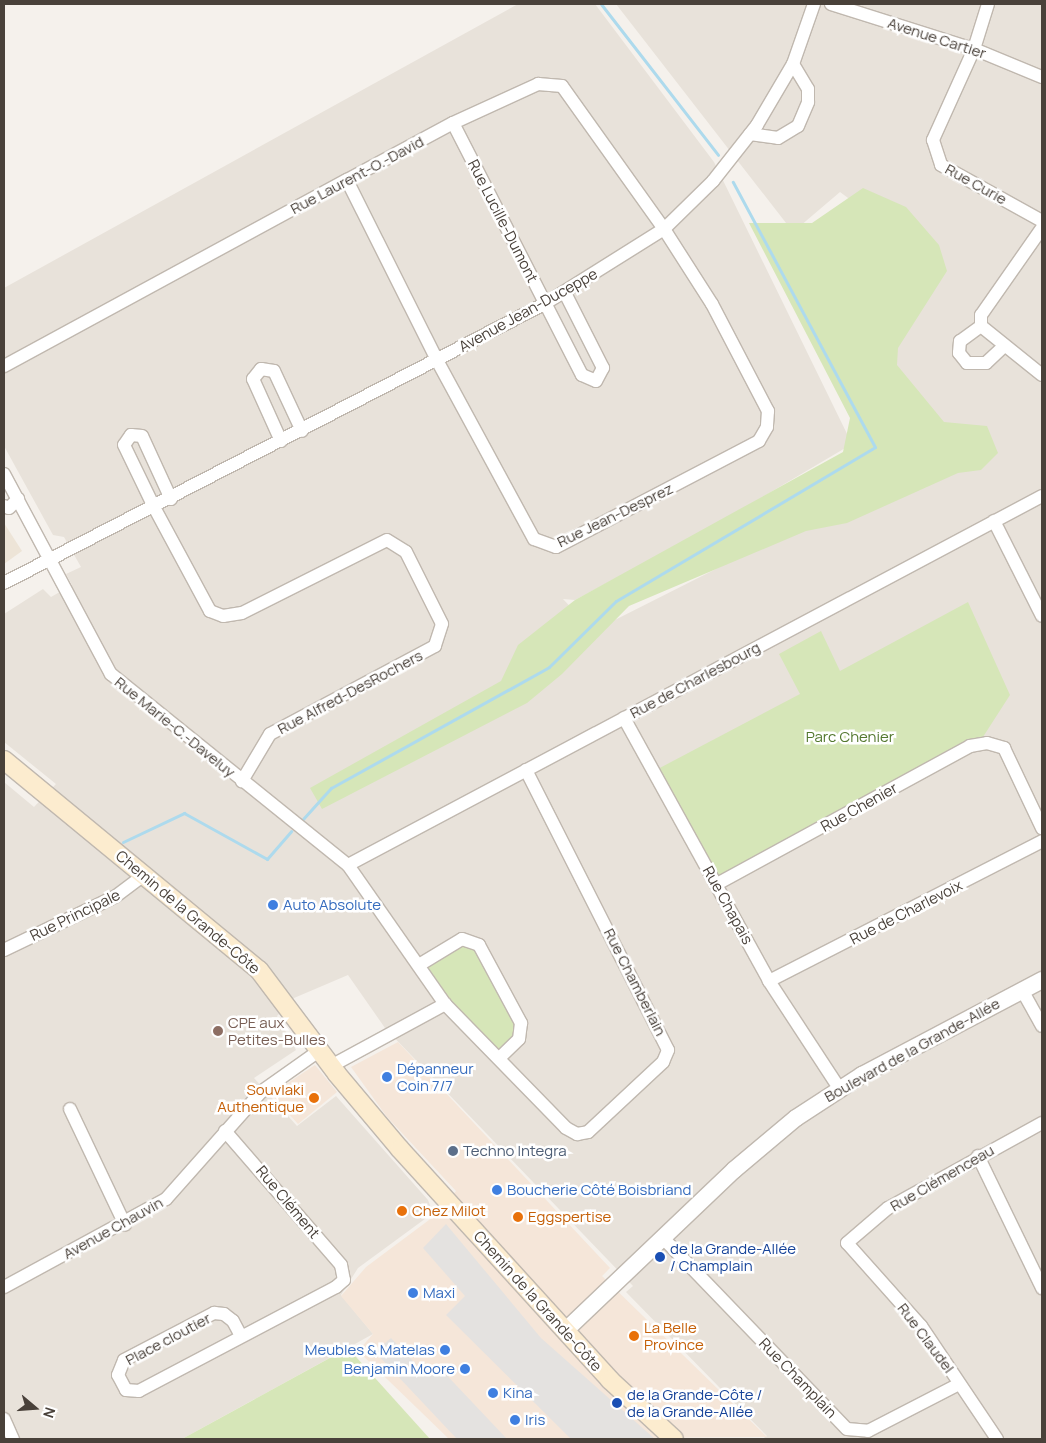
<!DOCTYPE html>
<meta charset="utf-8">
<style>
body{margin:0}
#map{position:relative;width:1046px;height:1443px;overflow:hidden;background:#f5f1ec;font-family:Manrope,sans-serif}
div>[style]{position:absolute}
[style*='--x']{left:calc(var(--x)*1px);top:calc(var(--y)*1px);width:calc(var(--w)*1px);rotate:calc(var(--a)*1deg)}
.residential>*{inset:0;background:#e8e2da}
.commercial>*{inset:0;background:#f5e6d9}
.education>*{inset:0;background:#ede4d7}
.green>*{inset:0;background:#d6e6b8}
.parking>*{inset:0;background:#e4e2e0}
.stream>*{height:3px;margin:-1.5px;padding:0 1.5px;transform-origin:1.5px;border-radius:1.5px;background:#addaed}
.roads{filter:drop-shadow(1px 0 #c0b8af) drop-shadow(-1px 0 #c0b8af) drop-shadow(0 1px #c0b8af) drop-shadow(0 -1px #c0b8af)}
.minor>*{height:12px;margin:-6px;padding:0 6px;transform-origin:6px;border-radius:6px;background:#fff}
.tertiary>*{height:16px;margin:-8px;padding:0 8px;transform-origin:8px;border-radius:8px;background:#fff}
.secondary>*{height:18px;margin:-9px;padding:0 9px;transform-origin:9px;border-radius:9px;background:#fceccf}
.dots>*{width:14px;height:14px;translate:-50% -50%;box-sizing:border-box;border:2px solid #fff;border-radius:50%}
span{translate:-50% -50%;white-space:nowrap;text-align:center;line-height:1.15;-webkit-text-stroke:5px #fff;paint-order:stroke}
.street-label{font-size:15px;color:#49413a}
.park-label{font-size:15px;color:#53782f}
.shop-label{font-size:15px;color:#366cbe}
.left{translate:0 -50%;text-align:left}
.right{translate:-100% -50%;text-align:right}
.education-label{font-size:15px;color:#785e54}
.food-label{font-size:15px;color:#c56008}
.service-label{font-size:15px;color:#4e5e75}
.transit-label{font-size:15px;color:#164399}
.frame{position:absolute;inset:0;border:5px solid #49413a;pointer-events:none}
.north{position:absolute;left:10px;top:1383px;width:50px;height:50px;-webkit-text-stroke:4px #fff;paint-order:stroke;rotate:108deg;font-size:14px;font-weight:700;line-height:20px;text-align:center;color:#49413a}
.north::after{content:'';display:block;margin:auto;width:18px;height:22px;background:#49413a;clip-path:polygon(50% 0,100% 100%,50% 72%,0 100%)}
</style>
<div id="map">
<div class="residential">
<i style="clip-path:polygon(518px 4px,595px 4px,714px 162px,852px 444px,710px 528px,575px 600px,563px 599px,593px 631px,809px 522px,828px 524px,951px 447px,876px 355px,930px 259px,840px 192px,793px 232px,616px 4px,1042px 4px,1042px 1439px,762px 1439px,767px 1436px,626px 1292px,633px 1286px,385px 1028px,348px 975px,294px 998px,277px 1016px,296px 1050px,254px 1078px,297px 1126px,336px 1096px,428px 1200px,433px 1213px,358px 1268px,341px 1295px,373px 1334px,182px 1439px,13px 1439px,4px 1419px,4px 782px,34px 807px,56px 784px,4px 742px,4px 614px,43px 589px,51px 597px,72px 585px,66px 574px,81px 567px,64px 537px,53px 535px,4px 446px,4px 288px)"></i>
</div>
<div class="commercial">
<i style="clip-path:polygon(398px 1042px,610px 1268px,602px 1276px,767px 1437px,449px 1439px,358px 1351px,373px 1334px,341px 1296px,366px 1267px,437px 1214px,456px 1191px,387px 1117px,351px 1067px)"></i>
<i style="clip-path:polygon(315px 1065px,337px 1092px,298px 1124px,271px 1094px)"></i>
</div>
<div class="education">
<i style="clip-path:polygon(4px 523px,22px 551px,4px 564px)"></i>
</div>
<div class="green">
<i style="clip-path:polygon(863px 188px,906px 207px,939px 245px,947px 271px,898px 348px,897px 365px,944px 422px,987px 426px,998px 453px,981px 470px,958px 473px,847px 523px,806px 531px,629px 606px,562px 674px,527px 703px,322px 809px,310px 788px,501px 681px,518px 645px,575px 600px,843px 452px,850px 418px,749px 223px,812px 223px)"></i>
<i style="clip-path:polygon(968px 602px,1010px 695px,981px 740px,717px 884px,654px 771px,800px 694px,779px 654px,821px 631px,840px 671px)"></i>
<i style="clip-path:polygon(462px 939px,479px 945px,521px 1023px,519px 1039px,499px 1058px,419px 965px)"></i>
<i style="clip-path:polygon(348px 1348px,430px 1439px,182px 1439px)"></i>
</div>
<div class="parking">
<i style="clip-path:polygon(446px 1224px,541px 1338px,655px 1439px,571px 1439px,446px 1315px,465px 1296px,423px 1248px)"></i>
<i style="clip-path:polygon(391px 1338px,427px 1376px,438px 1366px,507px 1439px,457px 1439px,375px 1352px)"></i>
</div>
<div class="stream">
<i style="--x:601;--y:4;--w:191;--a:52.2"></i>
<i style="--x:303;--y:819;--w:42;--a:-47.9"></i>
<i style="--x:331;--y:788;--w:249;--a:-29"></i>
<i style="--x:549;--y:667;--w:94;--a:-44.6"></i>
<i style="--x:616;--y:601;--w:301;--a:-30.7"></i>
<i style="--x:875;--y:447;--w:301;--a:-118.2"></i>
<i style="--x:123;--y:842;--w:68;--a:-25.4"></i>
<i style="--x:184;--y:813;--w:95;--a:29"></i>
<i style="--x:267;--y:859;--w:37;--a:-49"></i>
</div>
<div class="roads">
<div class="minor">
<i style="--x:831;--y:4;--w:150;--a:17.5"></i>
<i style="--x:974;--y:49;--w:74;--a:22.4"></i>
<i style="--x:988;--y:4;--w:47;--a:107.3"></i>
<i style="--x:974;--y:49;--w:100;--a:114.3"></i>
<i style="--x:933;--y:140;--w:26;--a:72"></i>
<i style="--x:941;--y:165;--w:115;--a:29"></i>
<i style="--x:453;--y:123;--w:283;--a:62.9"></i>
<i style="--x:582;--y:375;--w:15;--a:23"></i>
<i style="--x:596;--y:381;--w:15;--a:-62"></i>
<i style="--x:603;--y:368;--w:84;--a:-116.9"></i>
<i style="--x:750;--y:134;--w:28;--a:8"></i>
<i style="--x:778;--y:138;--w:23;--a:-31"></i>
<i style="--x:798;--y:126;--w:26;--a:-67"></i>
<i style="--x:808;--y:102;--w:13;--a:-90"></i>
<i style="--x:808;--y:89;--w:29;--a:-121"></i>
<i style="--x:1042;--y:228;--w:106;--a:125"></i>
<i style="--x:981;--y:315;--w:11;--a:90"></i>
<i style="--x:981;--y:326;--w:78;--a:38.8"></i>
<i style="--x:981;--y:326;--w:26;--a:144"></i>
<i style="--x:960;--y:341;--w:12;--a:95"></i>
<i style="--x:959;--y:353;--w:13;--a:51"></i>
<i style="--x:967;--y:363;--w:19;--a:0"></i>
<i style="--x:986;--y:363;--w:25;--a:-43"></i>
<i style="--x:4;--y:366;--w:390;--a:-28.5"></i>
<i style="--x:347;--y:180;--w:120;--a:-28.3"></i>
<i style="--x:453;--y:123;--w:94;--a:-24.6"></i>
<i style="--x:538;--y:84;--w:24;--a:5"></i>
<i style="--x:562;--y:86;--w:176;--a:54.5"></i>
<i style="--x:664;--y:229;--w:89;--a:57.4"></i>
<i style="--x:712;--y:304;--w:121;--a:62.4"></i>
<i style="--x:768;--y:411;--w:16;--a:94"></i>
<i style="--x:767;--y:427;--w:16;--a:120"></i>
<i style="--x:759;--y:441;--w:229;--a:152.4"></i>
<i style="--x:556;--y:547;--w:23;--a:-160"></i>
<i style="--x:534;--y:539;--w:204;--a:-118.5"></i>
<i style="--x:437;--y:360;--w:201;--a:-116.6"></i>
<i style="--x:281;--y:441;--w:68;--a:-114.3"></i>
<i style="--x:253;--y:379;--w:13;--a:-51"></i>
<i style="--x:261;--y:369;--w:13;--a:9"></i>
<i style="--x:274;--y:371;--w:66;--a:65"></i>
<i style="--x:4;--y:474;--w:227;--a:61.9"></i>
<i style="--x:111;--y:674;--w:304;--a:38.9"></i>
<i style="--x:348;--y:865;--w:169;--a:55.1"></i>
<i style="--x:445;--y:1004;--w:173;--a:45.7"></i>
<i style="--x:566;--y:1128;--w:13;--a:29"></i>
<i style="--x:577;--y:1134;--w:11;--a:-10"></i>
<i style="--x:588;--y:1132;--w:103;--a:-43"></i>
<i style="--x:663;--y:1062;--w:13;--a:-67"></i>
<i style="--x:668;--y:1050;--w:314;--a:-116.9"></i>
<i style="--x:171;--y:499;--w:69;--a:-114.7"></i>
<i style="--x:142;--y:436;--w:11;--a:-175"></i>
<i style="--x:131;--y:435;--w:12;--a:125"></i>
<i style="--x:124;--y:445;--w:69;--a:64.2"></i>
<i style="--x:154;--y:507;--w:118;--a:61.7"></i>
<i style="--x:210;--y:611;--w:14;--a:21"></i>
<i style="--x:223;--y:616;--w:19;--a:-9"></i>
<i style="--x:242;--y:613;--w:162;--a:-26.7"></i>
<i style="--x:387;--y:540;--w:22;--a:32"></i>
<i style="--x:406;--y:552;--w:80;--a:63.4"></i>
<i style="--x:442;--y:624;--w:23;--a:108"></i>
<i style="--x:435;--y:646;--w:187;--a:151.9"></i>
<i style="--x:270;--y:734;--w:55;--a:120.8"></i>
<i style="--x:4;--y:506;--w:5;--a:22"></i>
<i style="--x:9;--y:508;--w:13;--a:-45"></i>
<i style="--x:994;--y:521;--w:106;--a:63.2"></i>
<i style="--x:4;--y:583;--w:610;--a:-27.32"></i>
<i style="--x:546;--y:303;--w:139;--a:-32.1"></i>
<i style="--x:664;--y:229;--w:69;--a:-44.4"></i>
<i style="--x:713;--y:181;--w:71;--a:-51.8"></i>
<i style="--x:757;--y:125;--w:71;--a:-59.5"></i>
<i style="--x:793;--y:64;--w:64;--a:-70.7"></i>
<i style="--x:624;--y:718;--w:300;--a:61.1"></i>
<i style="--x:769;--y:981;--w:128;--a:56.8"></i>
<i style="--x:348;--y:865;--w:786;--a:-28"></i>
<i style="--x:717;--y:884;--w:288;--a:-28.6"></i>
<i style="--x:970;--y:746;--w:17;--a:-10"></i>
<i style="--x:987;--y:743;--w:18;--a:16"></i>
<i style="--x:1004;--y:748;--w:89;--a:64.6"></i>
<i style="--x:4;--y:950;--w:124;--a:-25.7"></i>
<i style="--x:116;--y:896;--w:35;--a:-37"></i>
<i style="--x:419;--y:965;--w:50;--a:-31.2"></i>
<i style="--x:462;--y:939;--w:18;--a:19"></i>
<i style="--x:479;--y:945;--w:89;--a:61.7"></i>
<i style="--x:521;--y:1023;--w:16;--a:97"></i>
<i style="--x:519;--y:1039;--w:28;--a:136"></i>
<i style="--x:769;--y:981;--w:307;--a:-27.1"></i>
<i style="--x:1022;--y:990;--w:41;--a:60.9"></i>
<i style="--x:331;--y:1066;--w:130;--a:-28.5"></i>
<i style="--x:70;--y:1109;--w:128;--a:64.6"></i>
<i style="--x:225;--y:1131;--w:177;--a:49.1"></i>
<i style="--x:341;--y:1265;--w:15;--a:79"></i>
<i style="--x:344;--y:1280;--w:11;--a:139"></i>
<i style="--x:336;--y:1287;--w:223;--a:152.2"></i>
<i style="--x:139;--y:1391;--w:13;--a:-176"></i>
<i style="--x:126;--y:1390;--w:17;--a:-118"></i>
<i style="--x:118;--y:1375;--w:16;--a:-68"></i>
<i style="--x:124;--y:1360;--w:102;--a:-27.6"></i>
<i style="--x:214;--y:1313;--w:10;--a:6"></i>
<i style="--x:224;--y:1314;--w:11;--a:38"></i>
<i style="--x:233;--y:1321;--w:17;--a:62"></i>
<i style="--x:978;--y:1156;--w:147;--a:64.1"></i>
<i style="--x:663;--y:1238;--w:265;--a:46.1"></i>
<i style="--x:847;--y:1429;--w:21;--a:5"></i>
<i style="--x:868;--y:1431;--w:102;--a:-27.3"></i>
<i style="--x:4;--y:1287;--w:184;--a:-28.5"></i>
<i style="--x:166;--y:1199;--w:143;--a:-48.4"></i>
<i style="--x:261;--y:1092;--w:71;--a:-35.3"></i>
<i style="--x:4;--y:1419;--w:22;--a:66"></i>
<i style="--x:997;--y:1439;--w:136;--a:-123.9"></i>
<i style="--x:921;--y:1326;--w:111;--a:-131.7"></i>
<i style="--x:847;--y:1243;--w:54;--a:-40.5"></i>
<i style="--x:888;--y:1208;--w:176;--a:-28.9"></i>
</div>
<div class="tertiary">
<i style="--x:566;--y:1330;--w:232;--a:-43.6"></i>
<i style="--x:734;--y:1170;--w:81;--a:-40"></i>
<i style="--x:796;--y:1118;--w:79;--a:-33.1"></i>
<i style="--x:862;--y:1075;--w:204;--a:-27.8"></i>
</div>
<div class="secondary">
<i style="--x:4;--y:760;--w:330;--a:39.5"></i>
<i style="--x:259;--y:970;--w:130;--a:53.1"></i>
<i style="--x:337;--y:1074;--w:98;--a:50"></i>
<i style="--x:400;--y:1149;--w:312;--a:47.7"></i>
<i style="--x:610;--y:1380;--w:87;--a:42.7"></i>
</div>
</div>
<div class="dots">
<i style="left:273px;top:905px;background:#3f7fe0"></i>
<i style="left:218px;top:1031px;background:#8d6e63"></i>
<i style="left:387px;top:1077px;background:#3f7fe0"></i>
<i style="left:314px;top:1098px;background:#e8710a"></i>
<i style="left:453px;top:1151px;background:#5c6f8a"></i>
<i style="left:497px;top:1190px;background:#3f7fe0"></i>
<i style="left:402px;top:1211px;background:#e8710a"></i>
<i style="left:518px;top:1217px;background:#e8710a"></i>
<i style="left:660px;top:1257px;background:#1a4fb4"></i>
<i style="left:413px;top:1293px;background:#3f7fe0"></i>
<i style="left:634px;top:1336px;background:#e8710a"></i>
<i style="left:445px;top:1350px;background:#3f7fe0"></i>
<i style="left:465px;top:1369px;background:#3f7fe0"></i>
<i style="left:493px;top:1393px;background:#3f7fe0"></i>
<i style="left:617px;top:1403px;background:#1a4fb4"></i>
<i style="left:515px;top:1420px;background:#3f7fe0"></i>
</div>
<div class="street-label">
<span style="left:937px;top:38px;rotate:18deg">Avenue Cartier</span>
<span style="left:357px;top:175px;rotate:-28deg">Rue Laurent-O.-David</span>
<span style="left:976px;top:184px;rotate:29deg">Rue Curie</span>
<span style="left:503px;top:221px;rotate:63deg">Rue Lucille-Dumont</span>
<span style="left:528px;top:310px;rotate:-29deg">Avenue Jean-Duceppe</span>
<span style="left:615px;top:515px;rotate:-26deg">Rue Jean-Desprez</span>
<span style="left:695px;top:680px;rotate:-28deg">Rue de Charlesbourg</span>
<span style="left:350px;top:692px;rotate:-28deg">Rue Alfred-DesRochers</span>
<span style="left:175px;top:727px;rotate:39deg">Rue Marie-C.-Daveluy</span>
<span style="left:859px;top:807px;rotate:-29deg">Rue Chenier</span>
<span style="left:728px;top:905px;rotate:61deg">Rue Chapais</span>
<span style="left:188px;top:912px;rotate:40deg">Chemin de la Grande-Côte</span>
<span style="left:906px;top:912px;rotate:-27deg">Rue de Charlevoix</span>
<span style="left:75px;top:915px;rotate:-26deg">Rue Principale</span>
<span style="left:635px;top:982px;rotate:63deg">Rue Chamberlain</span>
<span style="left:912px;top:1050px;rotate:-29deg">Boulevard de la Grande-Allée</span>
<span style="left:942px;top:1178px;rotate:-30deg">Rue Clémenceau</span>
<span style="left:288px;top:1202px;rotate:50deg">Rue Clément</span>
<span style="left:113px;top:1228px;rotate:-29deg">Avenue Chauvin</span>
<span style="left:538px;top:1301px;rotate:48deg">Chemin de la Grande-Côte</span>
<span style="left:926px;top:1338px;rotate:53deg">Rue Claudel</span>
<span style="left:168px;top:1339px;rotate:-28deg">Place cloutier</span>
<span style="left:798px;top:1378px;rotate:46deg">Rue Champlain</span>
</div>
<div class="park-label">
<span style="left:850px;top:737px">Parc Chenier</span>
</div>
<div class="shop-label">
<span class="left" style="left:283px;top:905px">Auto Absolute</span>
<span class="left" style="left:397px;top:1077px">Dépanneur<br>Coin 7/7</span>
<span class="left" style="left:507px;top:1190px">Boucherie Côté Boisbriand</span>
<span class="left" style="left:423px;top:1293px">Maxi</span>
<span class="right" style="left:435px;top:1350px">Meubles &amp; Matelas</span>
<span class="right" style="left:455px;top:1369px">Benjamin Moore</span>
<span class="left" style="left:503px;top:1393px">Kina</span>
<span class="left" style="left:525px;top:1420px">Iris</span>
</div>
<div class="education-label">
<span class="left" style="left:228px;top:1031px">CPE aux<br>Petites-Bulles</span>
</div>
<div class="food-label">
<span class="right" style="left:304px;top:1098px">Souvlaki<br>Authentique</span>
<span class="left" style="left:412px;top:1211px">Chez Milot</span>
<span class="left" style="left:528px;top:1217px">Eggspertise</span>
<span class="left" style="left:644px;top:1336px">La Belle<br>Province</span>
</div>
<div class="service-label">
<span class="left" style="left:463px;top:1151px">Techno Integra</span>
</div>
<div class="transit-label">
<span class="left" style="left:670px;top:1257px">de la Grande-Allée<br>/ Champlain</span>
<span class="left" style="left:627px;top:1403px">de la Grande-Côte /<br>de la Grande-Allée</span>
</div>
<div class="frame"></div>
<div class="north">N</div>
</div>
